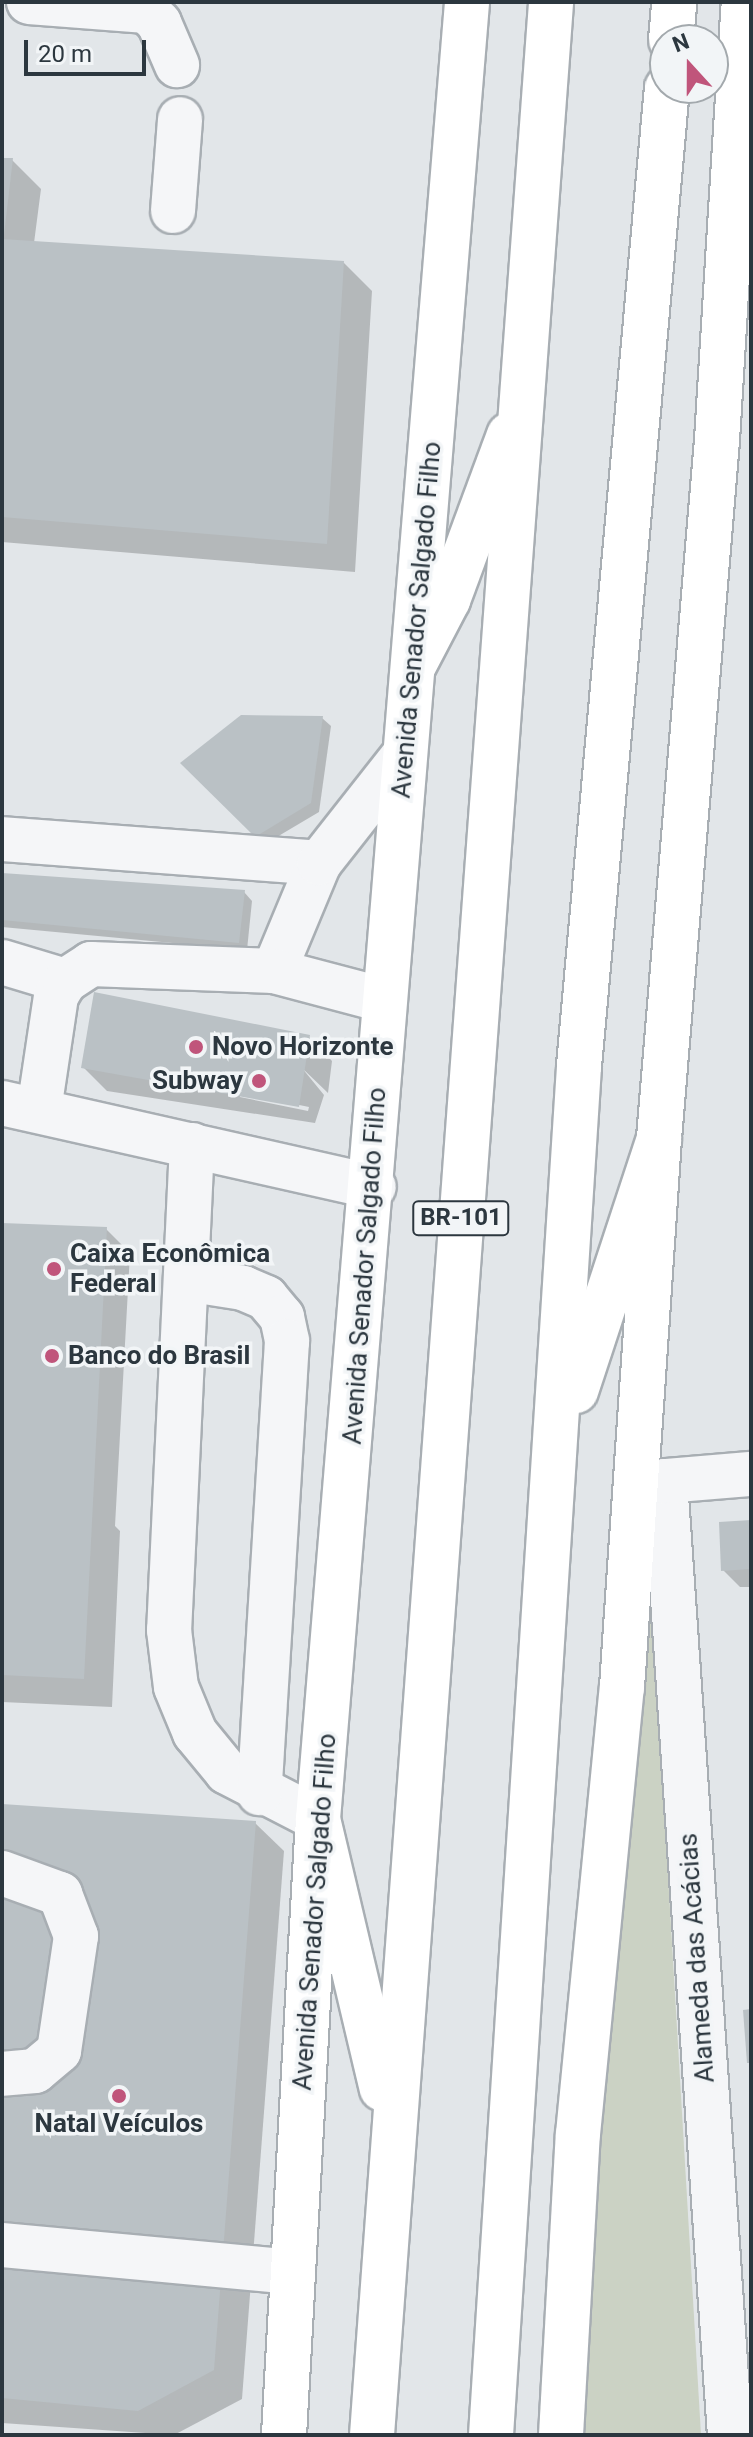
<!DOCTYPE html>
<meta charset="utf-8">
<style>
body{margin:0}
#map{position:relative;width:753px;height:2437px;overflow:hidden;background:#e2e6e9;font-family:Roboto,sans-serif}
div>[style]{position:absolute}
[style*='--x']{left:calc(var(--x)*1px);top:calc(var(--y)*1px);width:calc(var(--w)*1px);rotate:calc(var(--a)*1deg)}
.green>*{inset:0;background:#cbd2c4}
.shadow>*{inset:0;background:#0003}
.building>*{inset:0;background:#bac1c5}
.roads{filter:drop-shadow(2px 0 #a8aeb3) drop-shadow(-2px 0 #a8aeb3) drop-shadow(0 2px #a8aeb3) drop-shadow(0 -2px #a8aeb3)}
.minor>*{height:44px;margin:-22px;padding:0 22px;transform-origin:22px;border-radius:22px;background:#f5f6f8}
.major>*{height:44px;margin:-22px;padding:0 22px;transform-origin:22px;border-radius:22px;background:#fff}
.highway>*{height:44px;margin:-22px;padding:0 22px;transform-origin:22px;border-radius:22px;background:#fff}
.dots>*{width:22px;height:22px;translate:-50% -50%;box-sizing:border-box;border:4px solid #f2f5f7;border-radius:50%}
span{translate:-50% -50%;white-space:nowrap;text-align:center;line-height:1.15;-webkit-text-stroke:7px #f2f5f7;paint-order:stroke}
.shield-label span{padding:2px 6px;background:#f2f5f7;border:2px solid;border-radius:6px;-webkit-text-stroke-width:0}
.shield-label{font-size:24px;color:#2c373f;font-weight:700}
.street-label{font-size:26px;color:#2c373f}
.poi-label{font-size:26px;color:#2c373f;font-weight:700}
.left{translate:0 -50%;text-align:left}
.right{translate:-100% -50%;text-align:right}
.frame{position:absolute;inset:0;border:4px solid #2c373f;pointer-events:none}
.north{position:absolute;left:649px;top:24px;width:80px;height:80px;box-sizing:border-box;background:#f2f5f7;border:2px solid #a3a9ad;border-radius:50%;rotate:339deg;font-size:22px;font-weight:700;line-height:32px;text-align:center;color:#2c373f}
.north::after{content:'';display:block;margin:auto;width:28px;height:36px;background:#c0557b;clip-path:polygon(50% 0,100% 100%,50% 72%,0 100%)}
.scale{position:absolute;left:24px;top:40px;width:122px;height:36px;box-sizing:border-box;border:4px solid #2c373f;border-top:0;padding-left:10px;font-size:24px;line-height:28px;white-space:nowrap;color:#2c373f;-webkit-text-stroke:6px #f2f5f7;paint-order:stroke}
</style>
<div id="map">
<div class="green">
<i style="clip-path:polygon(648px 1536px,701px 2435px,569px 2435px)"></i>
</div>
<div class="shadow">
<i style="clip-path:polygon(2px 160px,12px 160px,41px 189px,34px 243px,344px 263px,372px 291px,355px 572px,2px 542px)"></i>
<i style="clip-path:polygon(322px 718px,331px 726px,319px 812px,265px 844px,183px 764px)"></i>
<i style="clip-path:polygon(2px 875px,244px 892px,252px 901px,247px 950px,2px 927px)"></i>
<i style="clip-path:polygon(evenodd,309px 1037px,332px 1061px,328px 1093px,302px 1068px,324px 1095px,315px 1123px,107px 1091px,83px 1067px,309px 1037px,240px 1093px,309px 1107px,308px 1111px,240px 1097px,240px 1093px)"></i>
<i style="clip-path:polygon(2px 1225px,106px 1229px,130px 1253px,115px 1526px,120px 1531px,112px 1707px,2px 1702px)"></i>
<i style="clip-path:polygon(751px 1522px,751px 1587px,740px 1587px,723px 1570px)"></i>
<i style="clip-path:polygon(2px 1806px,255px 1823px,284px 1851px,242px 2399px,174px 2435px,2px 2423px)"></i>
</div>
<div class="building">
<i style="clip-path:polygon(2px 158px,13px 158px,4px 235px,2px 235px)"></i>
<i style="clip-path:polygon(2px 239px,344px 261px,327px 544px,2px 517px)"></i>
<i style="clip-path:polygon(241px 715px,323px 716px,311px 803px,255px 837px,180px 763px)"></i>
<i style="clip-path:polygon(2px 873px,245px 890px,239px 943px,2px 920px)"></i>
<i style="clip-path:polygon(94px 992px,310px 1035px,299px 1107px,81px 1068px)"></i>
<i style="clip-path:polygon(2px 1223px,107px 1227px,84px 1679px,2px 1675px)"></i>
<i style="clip-path:polygon(751px 1520px,751px 1569px,721px 1571px,719px 1522px)"></i>
<i style="clip-path:polygon(2px 1804px,256px 1821px,214px 2370px,138px 2411px,2px 2398px)"></i>
<i style="clip-path:polygon(751px 2009px,751px 2063px,747px 2063px,743px 2010px)"></i>
</div>
<div class="roads">
<div class="minor">
<i style="--x:29;--y:2;--w:118;--a:4.4"></i>
<i style="--x:147;--y:11;--w:17;--a:45"></i>
<i style="--x:159;--y:23;--w:46;--a:66.8"></i>
<i style="--x:173;--y:211;--w:92;--a:-85.6"></i>
<i style="--x:2;--y:839;--w:318;--a:4.3"></i>
<i style="--x:2;--y:962;--w:66;--a:16.8"></i>
<i style="--x:274;--y:971;--w:117;--a:-67.4"></i>
<i style="--x:319;--y:863;--w:137;--a:-51.8"></i>
<i style="--x:2;--y:1103;--w:381;--a:12.7"></i>
<i style="--x:39;--y:1110;--w:115;--a:-81.5"></i>
<i style="--x:56;--y:996;--w:17;--a:-59"></i>
<i style="--x:65;--y:981;--w:31;--a:-33"></i>
<i style="--x:91;--y:964;--w:183;--a:2.2"></i>
<i style="--x:274;--y:971;--w:114;--a:14.8"></i>
<i style="--x:192;--y:1145;--w:486;--a:92.7"></i>
<i style="--x:169;--y:1630;--w:57;--a:83"></i>
<i style="--x:176;--y:1687;--w:50;--a:67.6"></i>
<i style="--x:195;--y:1733;--w:50;--a:50.6"></i>
<i style="--x:227;--y:1772;--w:102;--a:27.3"></i>
<i style="--x:186;--y:1279;--w:58;--a:9"></i>
<i style="--x:243;--y:1288;--w:25;--a:23"></i>
<i style="--x:266;--y:1298;--w:25;--a:50"></i>
<i style="--x:282;--y:1317;--w:25;--a:78"></i>
<i style="--x:287;--y:1341;--w:453;--a:93.5"></i>
<i style="--x:2;--y:1873;--w:62;--a:19.9"></i>
<i style="--x:60;--y:1894;--w:45;--a:69.1"></i>
<i style="--x:76;--y:1936;--w:116;--a:98.4"></i>
<i style="--x:59;--y:2051;--w:31;--a:140"></i>
<i style="--x:35;--y:2071;--w:33;--a:175"></i>
<i style="--x:2;--y:2245;--w:292;--a:5.3"></i>
<i style="--x:730;--y:2435;--w:956;--a:-93.9"></i>
<i style="--x:665;--y:1481;--w:86;--a:-4.7"></i>
</div>
<div class="major">
<i style="--x:284;--y:2435;--w:617;--a:-86.84"></i>
<i style="--x:318;--y:1819;--w:1823;--a:-85.31"></i>
<i style="--x:561;--y:2435;--w:301;--a:-86.8"></i>
<i style="--x:578;--y:2134;--w:449;--a:-84.4"></i>
<i style="--x:622;--y:1687;--w:550;--a:-86.14"></i>
<i style="--x:659;--y:1138;--w:700;--a:-85.25"></i>
<i style="--x:717;--y:440;--w:439;--a:-86.5"></i>
</div>
<div class="highway">
<i style="--x:671;--y:40;--w:38;--a:-85"></i>
<i style="--x:413;--y:667;--w:76;--a:-62.4"></i>
<i style="--x:448;--y:600;--w:176;--a:-69.7"></i>
<i style="--x:576;--y:1391;--w:266;--a:-71.8"></i>
<i style="--x:318;--y:1819;--w:277;--a:76.7"></i>
<i style="--x:372;--y:2435;--w:2440;--a:-85.79"></i>
<i style="--x:491;--y:2435;--w:1372;--a:-86.32"></i>
<i style="--x:579;--y:1066;--w:982;--a:-84.86"></i>
</div>
</div>
<div class="dots">
<i style="left:196px;top:1047px;background:#c0557b"></i>
<i style="left:259px;top:1081px;background:#c0557b"></i>
<i style="left:54px;top:1269px;background:#c0557b"></i>
<i style="left:52px;top:1356px;background:#c0557b"></i>
<i style="left:119px;top:2096px;background:#c0557b"></i>
</div>
<div class="shield-label">
<span style="left:461px;top:1218px">BR-101</span>
</div>
<div class="street-label">
<span style="left:417px;top:620px;rotate:-85deg">Avenida Senador Salgado Filho</span>
<span style="left:365px;top:1266px;rotate:-86deg">Avenida Senador Salgado Filho</span>
<span style="left:315px;top:1912px;rotate:-86deg">Avenida Senador Salgado Filho</span>
<span style="left:697px;top:1958px;rotate:-94deg">Alameda das Acácias</span>
</div>
<div class="poi-label">
<span class="left" style="left:212px;top:1047px">Novo Horizonte</span>
<span class="right" style="left:243px;top:1081px">Subway</span>
<span class="left" style="left:70px;top:1269px">Caixa Econômica<br>Federal</span>
<span class="left" style="left:68px;top:1356px">Banco do Brasil</span>
<span style="left:119px;top:2124px">Natal Veículos</span>
</div>
<div class="frame"></div>
<div class="north">N</div>
<div class="scale">20 m</div>
</div>
